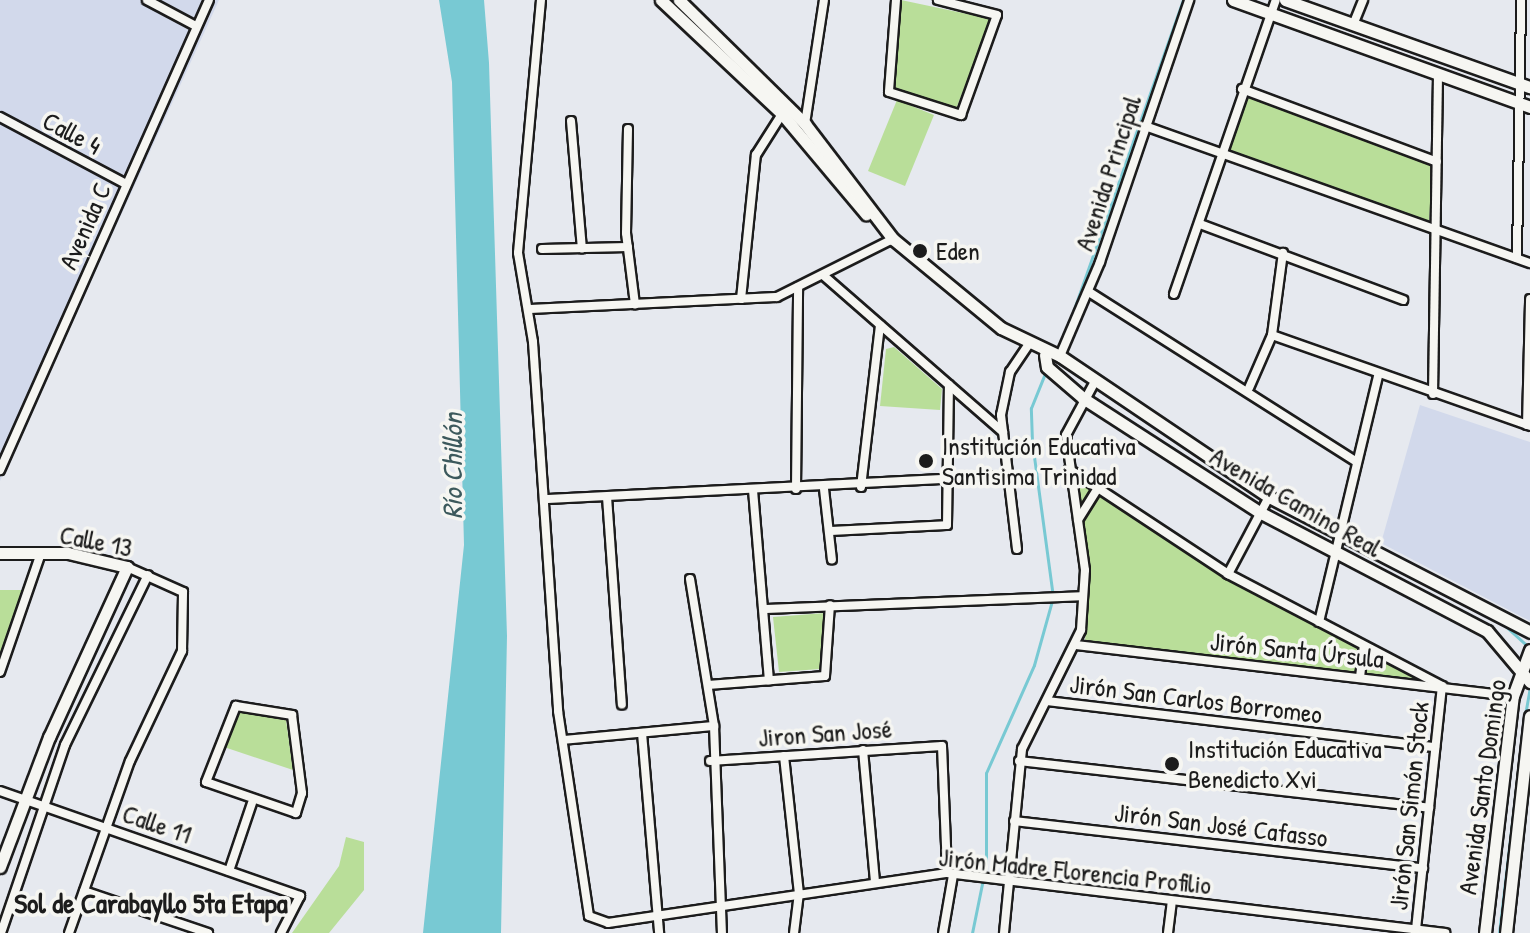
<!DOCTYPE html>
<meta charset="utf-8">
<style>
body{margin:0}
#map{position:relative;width:1530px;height:933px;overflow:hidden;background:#e6e9ef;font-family:"Patrick Hand",sans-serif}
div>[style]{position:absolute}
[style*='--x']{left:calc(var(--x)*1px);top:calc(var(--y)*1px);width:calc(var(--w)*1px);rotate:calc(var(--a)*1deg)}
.built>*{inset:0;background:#d2d9eb}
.green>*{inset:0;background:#b9de99}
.water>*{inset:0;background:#78c9d3}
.stream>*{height:3px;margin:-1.5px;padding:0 1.5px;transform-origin:1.5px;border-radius:1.5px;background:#78c9d3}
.roads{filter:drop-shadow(2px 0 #1c1c1c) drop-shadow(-2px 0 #1c1c1c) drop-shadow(0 2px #1c1c1c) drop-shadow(0 -2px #1c1c1c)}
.street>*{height:8px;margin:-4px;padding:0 4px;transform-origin:4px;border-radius:4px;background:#f6f6f2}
.secondary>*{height:11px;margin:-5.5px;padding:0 5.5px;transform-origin:5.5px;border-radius:5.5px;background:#f6f6f2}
.dots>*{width:22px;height:22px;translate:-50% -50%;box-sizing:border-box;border:4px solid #f6f6f2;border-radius:50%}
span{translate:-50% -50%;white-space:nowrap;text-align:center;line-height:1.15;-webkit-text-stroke:7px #f6f6f2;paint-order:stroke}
.street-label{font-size:26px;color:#1c1c1c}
.poi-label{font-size:26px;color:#1c1c1c}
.left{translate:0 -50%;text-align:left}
.water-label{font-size:28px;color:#3c595c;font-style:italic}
.neighbourhood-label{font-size:28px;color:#1c1c1c;font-weight:700}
</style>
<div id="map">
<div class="built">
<i style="clip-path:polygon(0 0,219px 0,0 481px)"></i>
<i style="clip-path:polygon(1420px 405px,1530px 442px,1530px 621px,1381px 543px)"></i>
</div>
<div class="green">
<i style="clip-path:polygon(901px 0,991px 19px,956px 109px,895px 89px)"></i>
<i style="clip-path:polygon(1246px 95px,1433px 165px,1429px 222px,1225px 148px)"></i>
<i style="clip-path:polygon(897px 100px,934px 115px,905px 186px,868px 171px)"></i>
<i style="clip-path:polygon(894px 347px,942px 389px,940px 410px,880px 406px,886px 349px)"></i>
<i style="clip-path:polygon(1074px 477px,1223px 578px,1418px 679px,1085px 641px,1090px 568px)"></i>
<i style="clip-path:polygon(0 590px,24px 590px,2px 651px,0 651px)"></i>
<i style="clip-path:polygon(825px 613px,820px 669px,779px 672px,773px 617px)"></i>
<i style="clip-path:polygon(240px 712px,286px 720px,293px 770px,224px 747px)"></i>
<i style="clip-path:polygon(346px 837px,364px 842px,364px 890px,329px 933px,292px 933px,339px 866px)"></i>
</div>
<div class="water">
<i style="clip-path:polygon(439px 0,484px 0,489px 63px,507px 636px,501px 933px,423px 933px,464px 545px,452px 82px)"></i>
</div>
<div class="stream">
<i style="--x:1067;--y:329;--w:349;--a:-70.6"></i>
<i style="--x:1057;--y:360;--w:248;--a:34.1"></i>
<i style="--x:1268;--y:503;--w:169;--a:27.2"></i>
<i style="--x:1503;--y:624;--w:36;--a:42"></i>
<i style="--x:1525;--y:715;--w:27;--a:-80"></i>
<i style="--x:972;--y:933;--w:70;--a:-78.5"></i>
<i style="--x:986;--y:864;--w:91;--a:-90"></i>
<i style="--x:986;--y:773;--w:118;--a:-66"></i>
<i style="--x:1034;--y:665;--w:71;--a:-74.4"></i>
<i style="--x:1053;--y:597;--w:156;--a:-97.7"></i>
<i style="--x:1032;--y:442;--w:34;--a:-92"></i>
<i style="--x:1031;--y:408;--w:40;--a:-68"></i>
<i style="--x:1499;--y:933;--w:163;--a:-83.3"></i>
</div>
<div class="roads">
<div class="street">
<i style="--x:147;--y:0;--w:55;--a:28"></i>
<i style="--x:541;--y:0;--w:254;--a:95.2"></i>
<i style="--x:518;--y:253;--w:90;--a:80.4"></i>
<i style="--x:533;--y:342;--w:370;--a:86.1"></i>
<i style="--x:558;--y:711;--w:207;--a:81.4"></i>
<i style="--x:589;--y:916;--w:20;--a:20"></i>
<i style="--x:608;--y:923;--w:343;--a:-8.4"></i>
<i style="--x:947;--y:873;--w:502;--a:6.87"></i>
<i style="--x:896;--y:0;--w:92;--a:94.4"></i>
<i style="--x:889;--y:92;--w:76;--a:17.7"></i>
<i style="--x:961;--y:115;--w:106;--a:-70.2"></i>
<i style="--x:997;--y:15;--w:61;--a:-165.7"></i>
<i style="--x:1353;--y:25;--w:27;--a:-68"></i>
<i style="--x:1242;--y:89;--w:208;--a:20.5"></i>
<i style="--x:0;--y:117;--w:143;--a:28"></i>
<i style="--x:571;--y:121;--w:128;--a:85.1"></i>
<i style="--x:805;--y:124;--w:125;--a:-81.3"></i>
<i style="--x:1145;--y:126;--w:409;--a:19.6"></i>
<i style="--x:628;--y:129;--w:104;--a:91.1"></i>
<i style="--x:626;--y:233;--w:72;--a:82.8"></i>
<i style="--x:1200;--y:224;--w:217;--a:20.5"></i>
<i style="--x:542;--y:249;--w:86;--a:-1.3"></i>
<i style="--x:1517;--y:258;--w:258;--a:-89.1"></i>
<i style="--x:823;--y:275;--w:239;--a:41.1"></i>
<i style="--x:1089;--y:292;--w:317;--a:32.4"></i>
<i style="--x:1174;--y:294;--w:311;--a:-70.9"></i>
<i style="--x:741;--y:299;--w:145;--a:-84.1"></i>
<i style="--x:756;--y:155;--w:49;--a:-57.6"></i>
<i style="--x:529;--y:309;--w:248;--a:-2.8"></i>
<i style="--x:777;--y:297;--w:130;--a:-26.6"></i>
<i style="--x:1272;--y:335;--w:274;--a:19.4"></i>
<i style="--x:1060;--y:356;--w:102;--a:-66.9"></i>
<i style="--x:1100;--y:262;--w:277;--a:-71.2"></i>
<i style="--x:1249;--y:388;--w:58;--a:-66.5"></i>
<i style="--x:1272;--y:335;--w:83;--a:-82.4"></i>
<i style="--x:1433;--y:394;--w:319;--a:-89.1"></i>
<i style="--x:1527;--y:425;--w:126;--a:-88.6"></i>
<i style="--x:1069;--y:469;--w:191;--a:33.4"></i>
<i style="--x:1228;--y:574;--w:242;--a:27.6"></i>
<i style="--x:1442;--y:686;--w:245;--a:96.1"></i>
<i style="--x:0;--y:470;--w:514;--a:-66.03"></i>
<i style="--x:861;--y:487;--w:163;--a:-83.3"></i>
<i style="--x:796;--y:489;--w:202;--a:-89.4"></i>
<i style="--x:824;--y:489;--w:71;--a:83.6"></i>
<i style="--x:753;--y:490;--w:191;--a:85.2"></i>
<i style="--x:607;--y:497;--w:208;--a:85.9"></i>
<i style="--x:547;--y:499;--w:460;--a:-2.9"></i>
<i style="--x:1078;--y:520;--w:36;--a:-58"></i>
<i style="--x:830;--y:531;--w:117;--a:-2.9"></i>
<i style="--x:947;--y:525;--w:140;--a:-89.2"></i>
<i style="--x:1017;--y:549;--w:135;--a:-96.8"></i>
<i style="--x:1001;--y:415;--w:44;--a:-78.2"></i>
<i style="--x:1010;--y:372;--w:32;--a:-56"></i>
<i style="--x:1228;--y:574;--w:87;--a:-62"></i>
<i style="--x:690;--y:579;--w:149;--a:80.7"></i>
<i style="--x:714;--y:726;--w:207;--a:87.8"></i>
<i style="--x:764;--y:609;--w:319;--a:-2.3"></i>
<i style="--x:1319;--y:622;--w:253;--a:-76.5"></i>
<i style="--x:1076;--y:645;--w:440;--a:6.7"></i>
<i style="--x:0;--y:672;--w:126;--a:-71"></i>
<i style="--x:1360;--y:677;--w:31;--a:-83"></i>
<i style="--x:708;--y:685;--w:117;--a:-4.4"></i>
<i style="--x:825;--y:676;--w:71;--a:-86"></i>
<i style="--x:1047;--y:701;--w:391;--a:6.8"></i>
<i style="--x:236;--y:706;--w:57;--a:9.1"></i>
<i style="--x:292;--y:715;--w:79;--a:82.7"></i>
<i style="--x:302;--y:793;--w:21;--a:107"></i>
<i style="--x:296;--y:813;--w:95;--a:-161"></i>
<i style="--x:206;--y:782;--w:82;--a:-68.5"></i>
<i style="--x:642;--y:733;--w:201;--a:85.1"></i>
<i style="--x:563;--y:740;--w:152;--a:-5.3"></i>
<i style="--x:863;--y:750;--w:133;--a:84.8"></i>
<i style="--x:784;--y:756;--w:138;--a:83.8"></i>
<i style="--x:799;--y:893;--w:40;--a:97.1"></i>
<i style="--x:710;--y:761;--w:232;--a:-3.7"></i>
<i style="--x:942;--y:746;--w:127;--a:87.7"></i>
<i style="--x:1019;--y:761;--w:413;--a:6.5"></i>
<i style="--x:0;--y:791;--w:318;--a:19.3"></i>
<i style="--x:300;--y:896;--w:42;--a:117.2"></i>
<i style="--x:1014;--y:821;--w:412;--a:6.6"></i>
<i style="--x:229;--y:871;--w:72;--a:-71.3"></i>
<i style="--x:84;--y:891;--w:131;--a:18.7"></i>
<i style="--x:1;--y:933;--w:199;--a:-71.2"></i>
<i style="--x:65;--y:745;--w:189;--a:-64"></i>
<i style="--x:69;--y:933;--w:182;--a:-70.5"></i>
<i style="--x:130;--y:761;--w:122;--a:-64.7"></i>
<i style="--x:182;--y:651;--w:59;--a:-89"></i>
<i style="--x:183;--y:592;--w:61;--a:-155.9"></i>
<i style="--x:943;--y:933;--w:59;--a:-80.2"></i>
<i style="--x:1004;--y:933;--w:185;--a:-84.4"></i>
<i style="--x:1022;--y:749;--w:133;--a:-63.6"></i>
<i style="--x:1081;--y:630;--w:60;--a:-86.2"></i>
<i style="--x:1085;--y:570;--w:136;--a:-98"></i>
<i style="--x:1066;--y:435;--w:57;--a:-61.6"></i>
<i style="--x:1168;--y:933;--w:32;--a:-83"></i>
</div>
<div class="secondary">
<i style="--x:661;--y:0;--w:166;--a:43.3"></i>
<i style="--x:782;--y:114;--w:131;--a:50"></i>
<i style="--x:679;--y:0;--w:177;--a:44.5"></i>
<i style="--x:805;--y:124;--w:145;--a:52.6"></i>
<i style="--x:893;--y:239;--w:140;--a:39.5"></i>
<i style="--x:1001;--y:328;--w:65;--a:25.4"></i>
<i style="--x:1060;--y:356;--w:252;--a:34"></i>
<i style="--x:1269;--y:497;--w:294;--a:27.3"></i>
<i style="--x:1233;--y:0;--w:316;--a:19.8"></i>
<i style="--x:1285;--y:0;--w:260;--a:19.6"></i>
<i style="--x:1045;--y:355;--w:12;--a:81"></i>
<i style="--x:1047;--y:367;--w:48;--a:40.7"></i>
<i style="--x:1083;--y:398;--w:212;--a:32.9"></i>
<i style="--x:1261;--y:513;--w:255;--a:27.6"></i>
<i style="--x:1487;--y:631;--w:67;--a:49.9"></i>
<i style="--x:0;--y:553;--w:68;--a:0"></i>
<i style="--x:68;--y:553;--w:61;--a:13.3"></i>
<i style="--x:127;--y:567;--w:187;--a:114.6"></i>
<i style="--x:49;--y:737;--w:139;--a:110.7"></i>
<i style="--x:1485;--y:933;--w:239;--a:-83.3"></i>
<i style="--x:1513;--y:696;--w:49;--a:-69.7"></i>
<i style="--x:1506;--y:933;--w:218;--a:-83.7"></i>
</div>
</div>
<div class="dots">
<i style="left:920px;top:251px;background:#1c1c1c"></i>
<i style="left:926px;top:461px;background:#1c1c1c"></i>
<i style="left:1172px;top:764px;background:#1c1c1c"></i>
</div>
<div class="street-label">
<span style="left:72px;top:133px;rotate:28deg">Calle 4</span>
<span style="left:1108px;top:173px;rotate:-72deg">Avenida Principal</span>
<span style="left:85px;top:226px;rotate:-66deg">Avenida C</span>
<span style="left:1296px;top:502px;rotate:30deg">Avenida Camino Real</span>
<span style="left:96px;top:541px;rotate:11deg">Calle 13</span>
<span style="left:1297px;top:650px;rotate:6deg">Jirón Santa Úrsula</span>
<span style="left:1196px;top:699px;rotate:7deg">Jirón San Carlos Borromeo</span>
<span style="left:825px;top:733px;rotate:-4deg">Jiron San José</span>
<span style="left:1482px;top:787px;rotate:-82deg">Avenida Santo Domingo</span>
<span style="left:1409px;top:806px;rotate:-84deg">Jirón San Simón Stock</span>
<span style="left:157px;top:824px;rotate:19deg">Calle 11</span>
<span style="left:1221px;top:825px;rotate:7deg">Jirón San José Cafasso</span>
<span style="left:1075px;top:871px;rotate:6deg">Jirón Madre Florencia Profilio</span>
</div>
<div class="poi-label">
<span class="left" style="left:936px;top:251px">Eden</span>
<span class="left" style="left:942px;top:461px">Institución Educativa<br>Santisima Trinidad</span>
<span class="left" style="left:1188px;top:764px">Institución Educativa<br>Benedicto Xvi</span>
</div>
<div class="water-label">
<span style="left:452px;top:466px;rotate:-90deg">Río Chillón</span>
</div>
<div class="neighbourhood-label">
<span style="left:151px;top:903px">Sol de Carabayllo 5ta Etapa</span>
</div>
</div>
